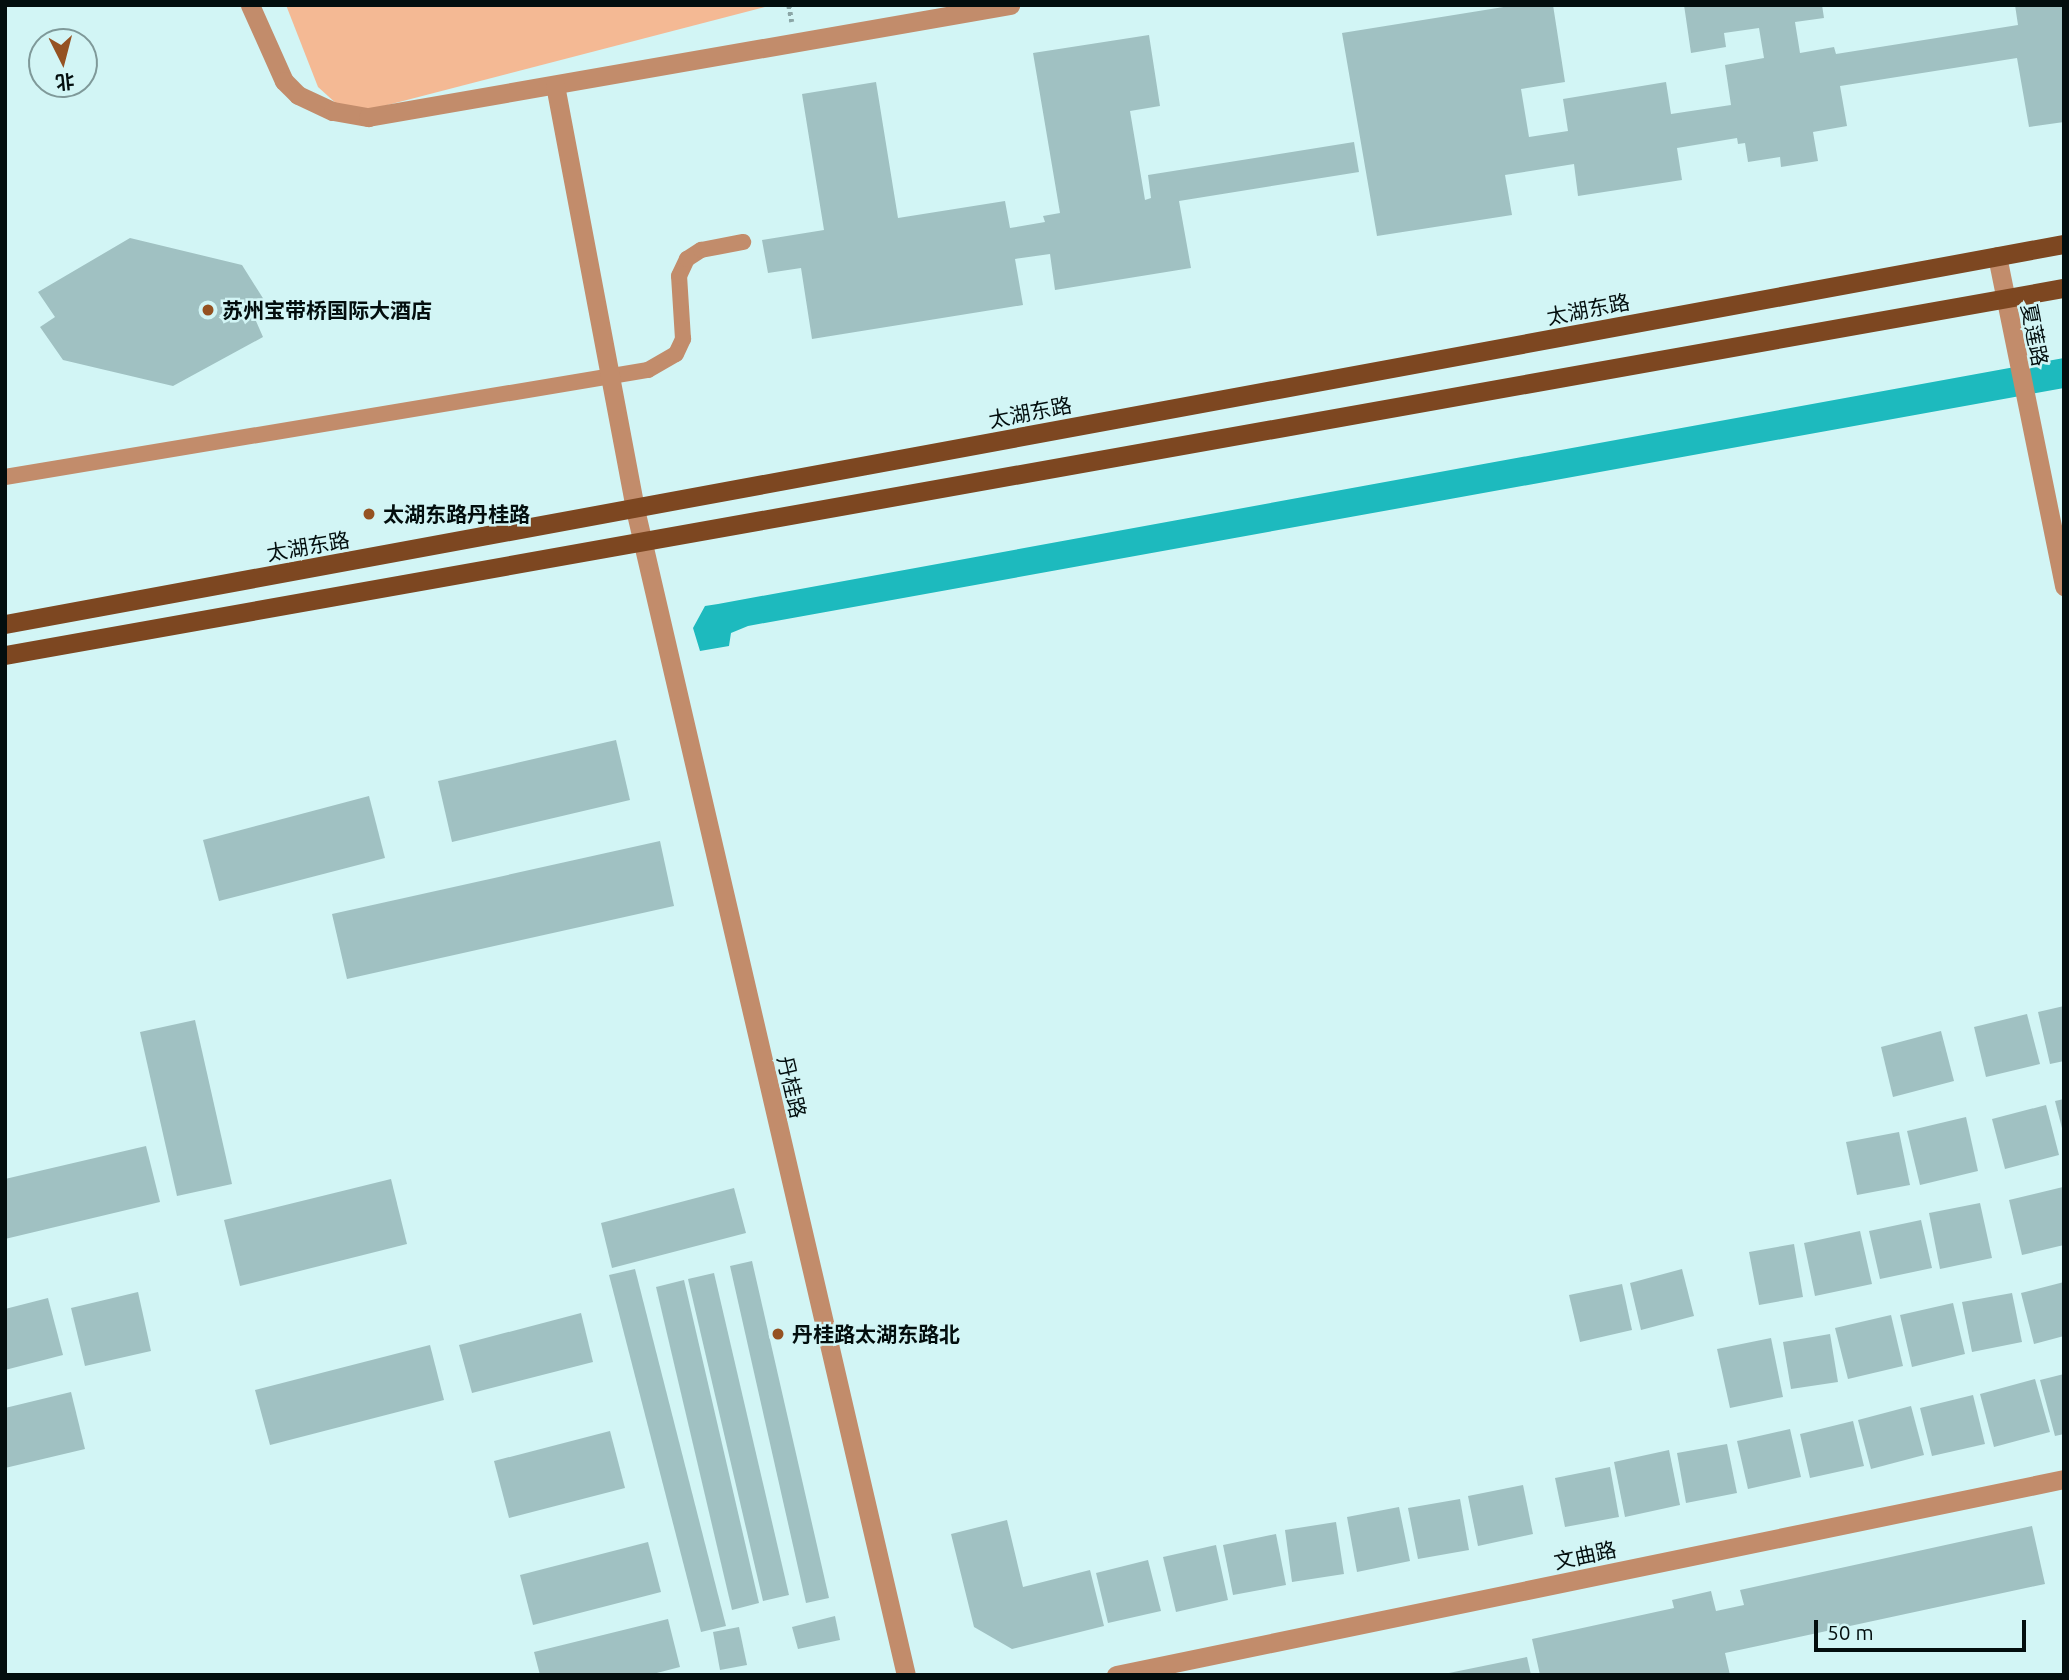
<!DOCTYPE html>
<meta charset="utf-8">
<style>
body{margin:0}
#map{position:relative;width:2069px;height:1680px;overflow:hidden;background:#d2f5f5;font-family:Ubuntu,"Noto Sans SC",sans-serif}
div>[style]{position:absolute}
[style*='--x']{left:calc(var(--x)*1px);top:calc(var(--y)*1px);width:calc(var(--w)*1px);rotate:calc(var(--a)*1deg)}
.green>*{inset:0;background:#f4b994}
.water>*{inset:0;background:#1dbabe}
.building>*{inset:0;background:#a0c1c2}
.path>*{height:4.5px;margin-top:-2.25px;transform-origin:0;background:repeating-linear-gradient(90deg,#8ba6a6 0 3.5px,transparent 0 7px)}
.service>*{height:16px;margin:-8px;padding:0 8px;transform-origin:8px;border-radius:8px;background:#c28c6b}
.minor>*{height:19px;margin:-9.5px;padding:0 9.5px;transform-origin:9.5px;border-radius:9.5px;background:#c28c6b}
.tertiary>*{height:19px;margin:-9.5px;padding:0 9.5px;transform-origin:9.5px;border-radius:9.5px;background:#c28c6b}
.primary>*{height:19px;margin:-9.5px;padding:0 9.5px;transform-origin:9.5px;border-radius:9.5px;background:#7d4721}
.dots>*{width:19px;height:19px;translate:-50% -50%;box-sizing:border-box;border:4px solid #d2f5f5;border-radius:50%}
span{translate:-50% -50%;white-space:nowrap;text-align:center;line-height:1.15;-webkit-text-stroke:5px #d2f5f5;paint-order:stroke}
.street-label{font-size:21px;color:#030e0e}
.poi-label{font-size:21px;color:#030e0e;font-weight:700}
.left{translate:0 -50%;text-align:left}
.frame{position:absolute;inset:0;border:7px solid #030e0e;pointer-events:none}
.north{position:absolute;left:28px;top:28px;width:70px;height:70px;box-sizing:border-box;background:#d2f5f5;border:2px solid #7f9999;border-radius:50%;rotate:174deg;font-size:19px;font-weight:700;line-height:28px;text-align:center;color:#030e0e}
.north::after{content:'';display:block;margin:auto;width:24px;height:32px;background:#955222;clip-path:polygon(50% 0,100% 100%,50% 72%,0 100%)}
.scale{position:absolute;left:1814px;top:1620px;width:212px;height:32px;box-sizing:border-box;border:4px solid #030e0e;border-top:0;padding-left:9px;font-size:21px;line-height:24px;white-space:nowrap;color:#030e0e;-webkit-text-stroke:5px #d2f5f5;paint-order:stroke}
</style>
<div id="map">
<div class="green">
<i style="clip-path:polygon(286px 5px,773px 5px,349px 115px,318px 87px)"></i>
</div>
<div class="water">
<i style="clip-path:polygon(2064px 358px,2064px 388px,748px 626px,731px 633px,729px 646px,700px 651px,693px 628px,705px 606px,718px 604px)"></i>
</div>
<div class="building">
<i style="clip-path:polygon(1516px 5px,1553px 5px,1565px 82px,1521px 89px,1529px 137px,1568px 131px,1563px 99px,1666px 82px,1671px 114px,1731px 105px,1725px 65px,1764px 58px,1759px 28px,1724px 33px,1726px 47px,1691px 53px,1684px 5px,1822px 5px,1824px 18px,1795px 22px,1800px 53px,1834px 47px,1836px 54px,2018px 25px,2015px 5px,2064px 5px,2064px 122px,2029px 127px,2017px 58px,1840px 86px,1847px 126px,1813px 132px,1818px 161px,1781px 167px,1780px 157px,1748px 162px,1745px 143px,1738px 144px,1737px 138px,1677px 148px,1682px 180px,1578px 196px,1574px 164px,1505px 175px,1512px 215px,1377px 236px,1342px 33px)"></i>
<i style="clip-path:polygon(1149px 35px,1160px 106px,1130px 111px,1145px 200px,1151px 198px,1148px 175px,1354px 142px,1359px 172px,1179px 201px,1191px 268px,1055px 290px,1050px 254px,1015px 259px,1023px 305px,812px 339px,801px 268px,768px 273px,762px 240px,824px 230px,802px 94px,876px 82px,898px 218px,1005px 201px,1010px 228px,1045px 222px,1043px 216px,1060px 213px,1033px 53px)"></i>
<i style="clip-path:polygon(130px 238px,242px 265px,266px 303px,252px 312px,263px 337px,173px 386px,63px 360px,40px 327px,55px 317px,38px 292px)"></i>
<i style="clip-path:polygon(616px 740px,630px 800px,452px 842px,438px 781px)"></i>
<i style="clip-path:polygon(369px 796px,385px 858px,219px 901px,203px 840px)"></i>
<i style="clip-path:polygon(660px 841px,674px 906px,347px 979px,332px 914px)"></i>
<i style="clip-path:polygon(2064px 1006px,2064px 1061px,2050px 1064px,2038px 1012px)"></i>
<i style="clip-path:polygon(2027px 1014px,2040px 1064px,1986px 1077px,1974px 1027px)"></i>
<i style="clip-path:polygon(195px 1020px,232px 1184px,177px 1196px,140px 1032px)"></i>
<i style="clip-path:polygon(1941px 1031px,1954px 1081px,1893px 1097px,1881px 1047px)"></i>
<i style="clip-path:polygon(2064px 1099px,2064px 1132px,2063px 1132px,2055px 1101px)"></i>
<i style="clip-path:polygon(2046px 1105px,2059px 1155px,2005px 1169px,1992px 1119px)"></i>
<i style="clip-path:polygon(1966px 1117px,1978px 1171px,1920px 1185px,1907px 1131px)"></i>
<i style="clip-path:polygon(1899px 1132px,1910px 1185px,1857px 1195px,1846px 1142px)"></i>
<i style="clip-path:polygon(146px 1146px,160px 1202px,5px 1239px,5px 1179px)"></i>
<i style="clip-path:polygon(391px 1179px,407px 1244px,240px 1286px,224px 1220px)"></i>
<i style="clip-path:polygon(2063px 1187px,2064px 1245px,2022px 1255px,2009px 1200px)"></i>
<i style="clip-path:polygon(734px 1188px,746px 1233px,612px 1268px,601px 1223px)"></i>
<i style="clip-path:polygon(1980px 1203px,1992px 1258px,1940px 1269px,1929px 1213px)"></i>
<i style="clip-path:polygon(1921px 1220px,1932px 1268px,1880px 1279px,1869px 1231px)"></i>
<i style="clip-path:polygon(1860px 1231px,1872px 1284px,1815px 1296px,1804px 1243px)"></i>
<i style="clip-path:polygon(1794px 1244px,1803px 1297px,1759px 1305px,1749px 1252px)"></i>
<i style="clip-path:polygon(752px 1261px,829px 1598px,806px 1603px,730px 1266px)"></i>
<i style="clip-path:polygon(635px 1269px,726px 1626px,701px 1632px,609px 1275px)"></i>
<i style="clip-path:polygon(1682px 1269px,1694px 1316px,1641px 1330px,1630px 1283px)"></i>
<i style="clip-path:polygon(714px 1273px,789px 1595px,763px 1601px,688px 1279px)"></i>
<i style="clip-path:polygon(684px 1280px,759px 1603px,732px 1610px,656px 1287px)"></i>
<i style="clip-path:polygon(2064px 1282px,2064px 1336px,2034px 1344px,2021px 1293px)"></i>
<i style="clip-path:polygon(1622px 1284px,1632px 1330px,1580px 1342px,1569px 1295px)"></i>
<i style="clip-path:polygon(138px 1292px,151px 1351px,85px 1366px,71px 1308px)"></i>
<i style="clip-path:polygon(2012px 1293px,2022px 1342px,1972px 1352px,1962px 1302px)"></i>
<i style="clip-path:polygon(48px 1298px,63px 1355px,5px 1370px,5px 1309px)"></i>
<i style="clip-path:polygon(1953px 1303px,1965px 1354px,1912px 1367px,1900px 1315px)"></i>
<i style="clip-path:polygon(581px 1313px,593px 1362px,472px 1393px,459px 1345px)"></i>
<i style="clip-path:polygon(1891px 1315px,1903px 1366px,1848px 1379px,1835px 1328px)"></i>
<i style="clip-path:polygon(1830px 1334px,1838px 1382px,1791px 1389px,1783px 1342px)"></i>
<i style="clip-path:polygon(1771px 1338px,1783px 1397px,1730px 1408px,1717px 1349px)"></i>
<i style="clip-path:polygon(430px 1345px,444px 1400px,270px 1445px,255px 1390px)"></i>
<i style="clip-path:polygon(2064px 1374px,2064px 1434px,2055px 1436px,2040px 1380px)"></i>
<i style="clip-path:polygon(2035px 1379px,2050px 1432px,1994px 1447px,1980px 1394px)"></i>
<i style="clip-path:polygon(71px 1392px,85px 1449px,5px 1468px,5px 1408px)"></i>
<i style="clip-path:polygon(1973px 1395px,1985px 1444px,1932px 1456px,1920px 1408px)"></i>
<i style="clip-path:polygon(1911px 1406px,1924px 1455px,1871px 1469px,1858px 1420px)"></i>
<i style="clip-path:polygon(1853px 1421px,1864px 1466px,1810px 1478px,1800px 1434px)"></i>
<i style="clip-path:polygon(1790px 1429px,1801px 1477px,1748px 1489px,1737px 1441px)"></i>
<i style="clip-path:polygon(610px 1431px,625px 1488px,509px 1518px,494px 1461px)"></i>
<i style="clip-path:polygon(1727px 1444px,1737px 1493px,1686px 1503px,1677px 1453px)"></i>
<i style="clip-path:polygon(1669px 1450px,1680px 1505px,1625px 1517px,1614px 1462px)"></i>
<i style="clip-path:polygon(1610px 1467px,1619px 1517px,1565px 1527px,1555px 1478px)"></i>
<i style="clip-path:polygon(1523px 1485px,1533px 1534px,1478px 1546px,1468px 1496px)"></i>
<i style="clip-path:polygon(1460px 1499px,1469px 1550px,1418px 1559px,1408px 1508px)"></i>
<i style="clip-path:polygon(1399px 1507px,1410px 1561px,1357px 1572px,1347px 1517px)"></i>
<i style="clip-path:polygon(1007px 1520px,1023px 1587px,1090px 1570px,1104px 1626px,1012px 1649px,974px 1627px,951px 1534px)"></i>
<i style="clip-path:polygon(1336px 1522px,1344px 1574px,1292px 1582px,1285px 1530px)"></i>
<i style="clip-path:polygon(2032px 1526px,2045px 1584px,1725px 1653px,1730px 1675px,1540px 1675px,1532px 1639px,1674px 1608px,1672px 1600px,1711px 1591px,1716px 1611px,1744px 1605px,1740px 1590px)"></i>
<i style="clip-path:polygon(1276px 1534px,1286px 1585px,1233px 1595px,1223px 1545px)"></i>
<i style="clip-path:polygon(648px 1542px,661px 1592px,533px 1625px,520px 1575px)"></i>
<i style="clip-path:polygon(1216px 1545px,1228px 1600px,1176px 1612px,1163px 1557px)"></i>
<i style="clip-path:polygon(1148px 1560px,1161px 1611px,1108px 1623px,1096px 1573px)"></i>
<i style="clip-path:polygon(835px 1616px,840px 1640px,798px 1649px,792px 1627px)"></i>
<i style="clip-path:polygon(668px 1619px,680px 1667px,649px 1675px,540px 1675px,534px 1652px)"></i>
<i style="clip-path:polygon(739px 1627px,747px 1665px,720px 1670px,713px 1632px)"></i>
<i style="clip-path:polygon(1527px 1657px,1531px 1675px,1444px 1675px,1444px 1674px)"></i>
</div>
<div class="path">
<i style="--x:789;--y:5;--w:17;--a:80"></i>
</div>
<div class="service">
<i style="--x:5;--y:477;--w:652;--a:-9.45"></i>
<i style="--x:648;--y:370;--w:32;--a:-30"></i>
<i style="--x:676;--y:354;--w:17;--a:-65"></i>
<i style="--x:683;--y:339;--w:63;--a:-93.6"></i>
<i style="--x:679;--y:276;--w:19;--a:-65"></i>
<i style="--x:687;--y:259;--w:17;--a:-33"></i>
<i style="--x:701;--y:250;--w:43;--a:-10.8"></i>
</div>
<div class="minor">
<i style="--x:250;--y:5;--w:83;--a:65.9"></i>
<i style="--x:284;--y:81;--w:20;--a:45"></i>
<i style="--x:298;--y:95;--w:38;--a:25"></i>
<i style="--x:333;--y:111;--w:36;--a:10"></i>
<i style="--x:368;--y:117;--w:652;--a:-9.9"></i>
<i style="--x:555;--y:85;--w:431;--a:79.3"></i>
</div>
<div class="tertiary">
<i style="--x:1997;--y:256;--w:337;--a:78.5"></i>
<i style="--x:635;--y:509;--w:1197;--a:76.92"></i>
<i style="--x:1116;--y:1675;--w:968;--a:-11.68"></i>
</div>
<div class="primary">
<i style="--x:5;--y:624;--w:2094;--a:-10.46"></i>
<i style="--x:5;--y:655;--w:2091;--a:-10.11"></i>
</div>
<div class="dots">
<i style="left:208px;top:310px;background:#955222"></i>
<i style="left:369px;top:514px;background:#955222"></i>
<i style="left:778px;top:1334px;background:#955222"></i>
</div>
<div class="street-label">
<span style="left:1588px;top:309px;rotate:-11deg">太湖东路</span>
<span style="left:2035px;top:335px;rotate:79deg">夏莲路</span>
<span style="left:1030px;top:412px;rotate:-11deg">太湖东路</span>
<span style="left:308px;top:546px;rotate:-10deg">太湖东路</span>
<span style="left:792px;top:1087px;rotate:77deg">丹桂路</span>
<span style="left:1585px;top:1555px;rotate:-12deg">文曲路</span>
</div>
<div class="poi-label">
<span class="left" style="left:222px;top:310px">苏州宝带桥国际大酒店</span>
<span class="left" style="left:383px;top:514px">太湖东路丹桂路</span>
<span class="left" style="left:792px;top:1334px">丹桂路太湖东路北</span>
</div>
<div class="frame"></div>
<div class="north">北</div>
<div class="scale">50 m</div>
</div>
